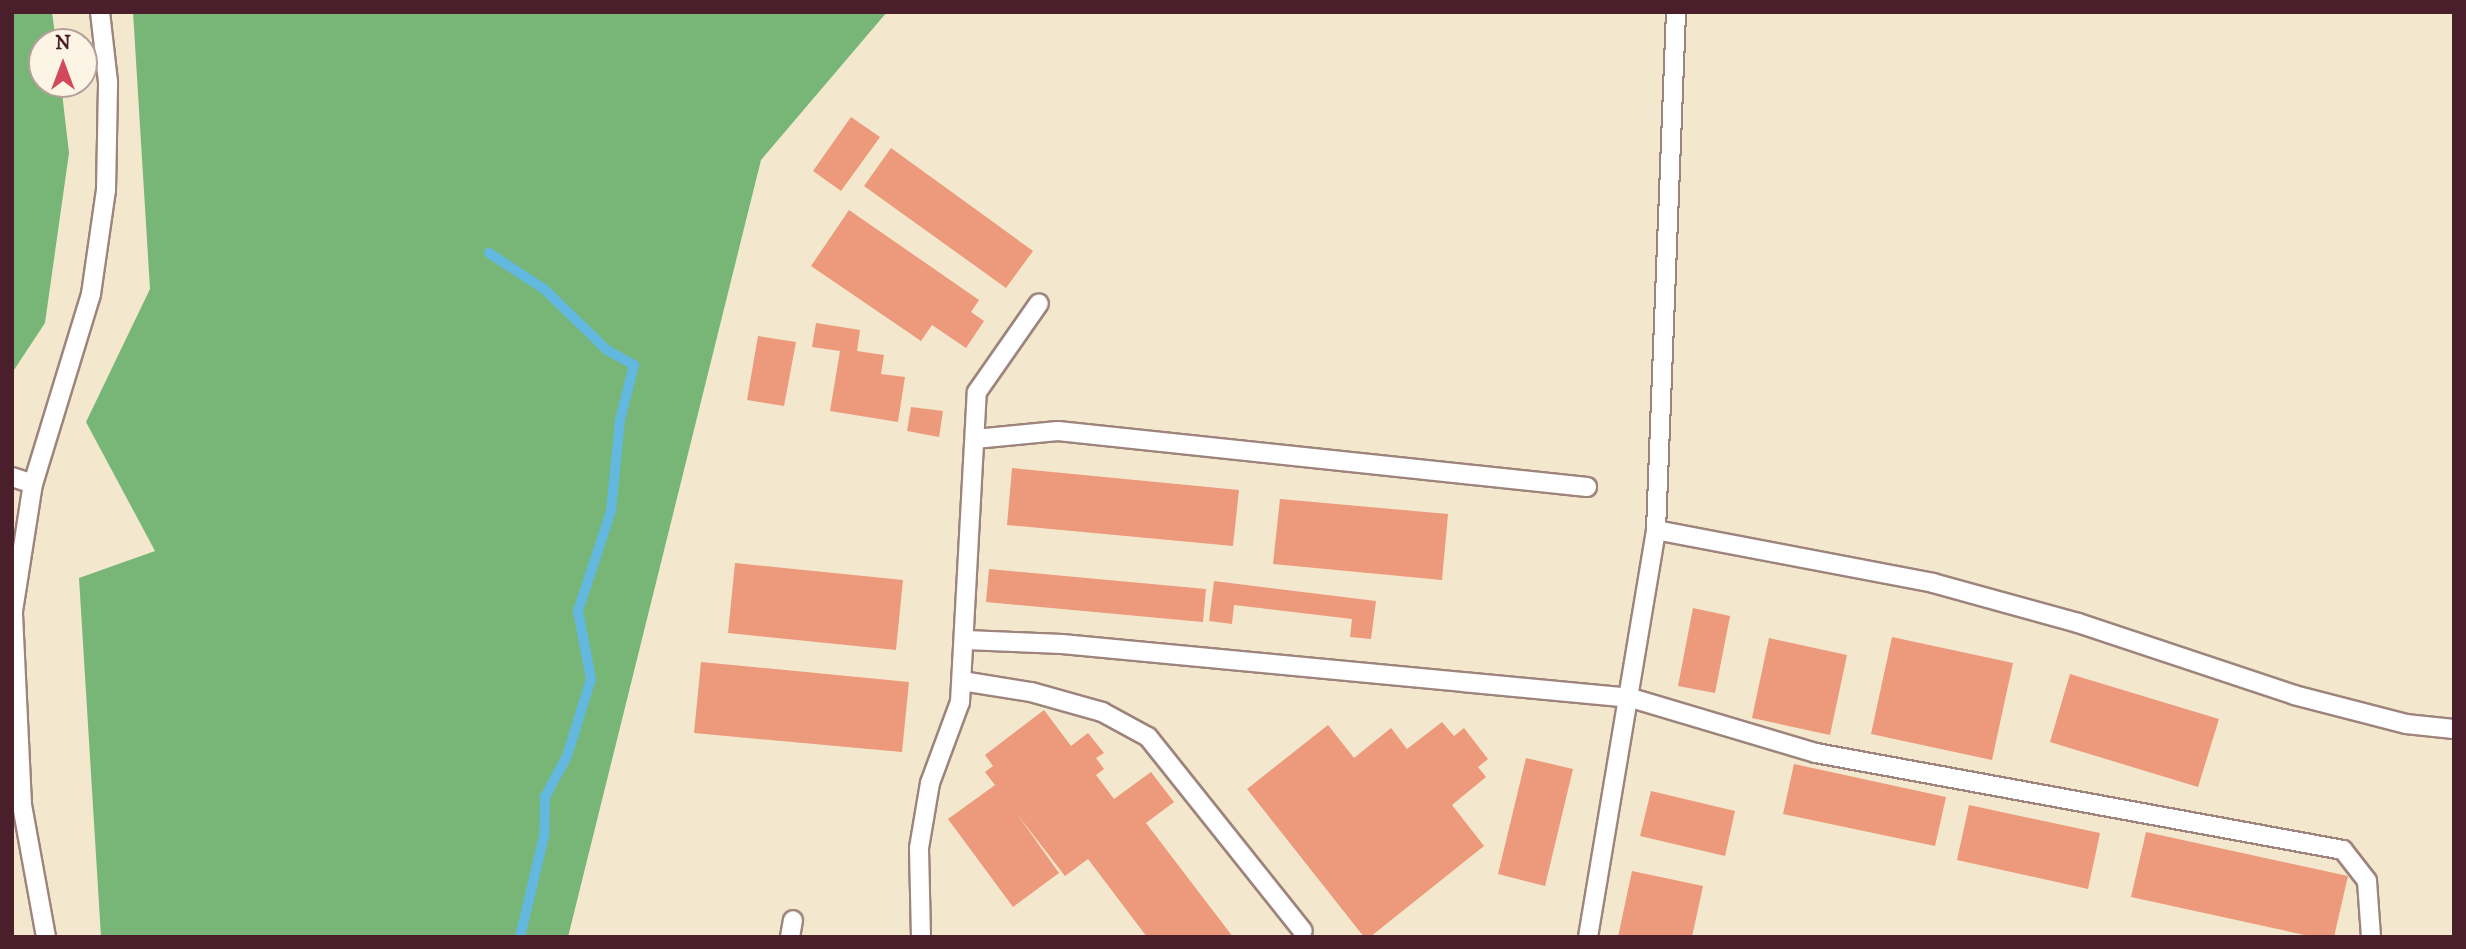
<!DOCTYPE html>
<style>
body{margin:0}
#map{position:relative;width:2466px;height:949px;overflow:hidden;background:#f3e8cd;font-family:"IM FELL DW Pica",serif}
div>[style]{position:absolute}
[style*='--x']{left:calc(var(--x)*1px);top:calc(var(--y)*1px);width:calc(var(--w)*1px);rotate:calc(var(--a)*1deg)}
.forest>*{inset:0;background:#78b677}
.stream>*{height:10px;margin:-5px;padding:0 5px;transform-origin:5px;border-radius:5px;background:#63b8df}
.building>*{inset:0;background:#ec9a7b}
.roads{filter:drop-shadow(2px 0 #9e847c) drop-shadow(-2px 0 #9e847c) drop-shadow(0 2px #9e847c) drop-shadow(0 -2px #9e847c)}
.lane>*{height:18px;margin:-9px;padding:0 9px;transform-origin:9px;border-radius:9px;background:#fff}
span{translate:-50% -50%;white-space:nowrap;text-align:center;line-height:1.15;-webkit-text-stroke:7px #fcf5e5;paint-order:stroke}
.frame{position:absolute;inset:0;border:14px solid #4a1f2b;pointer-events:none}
.north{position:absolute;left:28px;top:28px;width:70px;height:70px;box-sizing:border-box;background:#fcf5e5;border:2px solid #b59f9b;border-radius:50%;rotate:0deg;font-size:19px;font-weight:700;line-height:28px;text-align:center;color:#4a1f2b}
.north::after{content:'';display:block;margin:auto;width:24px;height:32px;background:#d1495b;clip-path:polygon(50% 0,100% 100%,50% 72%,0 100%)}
</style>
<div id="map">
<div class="forest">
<i style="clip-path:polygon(12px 12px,52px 12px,56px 42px,42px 42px,42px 84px,61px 84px,69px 153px,45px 323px,12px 373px)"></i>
<i style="clip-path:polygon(133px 12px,887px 12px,761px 160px,568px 937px,101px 937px,79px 578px,155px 551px,86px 422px,150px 289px)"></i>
</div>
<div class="stream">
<i style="--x:489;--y:253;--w:66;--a:33.2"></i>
<i style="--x:544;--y:289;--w:88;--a:44.1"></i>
<i style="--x:607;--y:350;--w:31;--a:29"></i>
<i style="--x:634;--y:365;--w:57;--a:104.3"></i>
<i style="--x:620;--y:420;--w:91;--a:95.6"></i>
<i style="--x:611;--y:511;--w:105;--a:108.3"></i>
<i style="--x:578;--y:611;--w:69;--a:79.2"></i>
<i style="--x:591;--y:679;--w:81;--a:107.3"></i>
<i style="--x:567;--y:756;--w:47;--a:118.2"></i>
<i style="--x:545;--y:797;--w:39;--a:91"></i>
<i style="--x:544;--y:836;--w:104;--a:103.4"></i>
</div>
<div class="building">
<i style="clip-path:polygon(851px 117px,880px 137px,841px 191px,813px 171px)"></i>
<i style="clip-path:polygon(891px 148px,1033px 251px,1006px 288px,864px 186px)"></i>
<i style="clip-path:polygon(849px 210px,979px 300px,971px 312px,984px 321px,966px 348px,932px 325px,921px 341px,811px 266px)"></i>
<i style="clip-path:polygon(816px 323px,860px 330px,857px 351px,884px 355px,881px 374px,905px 377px,898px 422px,830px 411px,840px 351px,812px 347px)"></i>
<i style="clip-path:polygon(758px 336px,796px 342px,784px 406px,747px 400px)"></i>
<i style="clip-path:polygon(911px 407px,943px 411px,939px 437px,907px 431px)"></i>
<i style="clip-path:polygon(1012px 468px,1239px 490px,1233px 546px,1007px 525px)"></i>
<i style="clip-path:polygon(1280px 499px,1448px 514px,1442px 580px,1273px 564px)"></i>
<i style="clip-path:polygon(735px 563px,903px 580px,896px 650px,728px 633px)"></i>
<i style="clip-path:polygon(989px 569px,1206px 589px,1203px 622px,986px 602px)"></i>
<i style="clip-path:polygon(1214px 581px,1376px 601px,1371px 639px,1350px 637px,1352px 619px,1234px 605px,1232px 624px,1209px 621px)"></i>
<i style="clip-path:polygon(1693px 608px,1730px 616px,1715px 693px,1678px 686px)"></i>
<i style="clip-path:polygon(1892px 637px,2013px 663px,1992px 760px,1871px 734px)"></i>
<i style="clip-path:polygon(1769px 638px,1847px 655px,1830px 735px,1752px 718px)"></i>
<i style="clip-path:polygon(701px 662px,909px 682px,902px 752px,694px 733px)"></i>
<i style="clip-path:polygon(2070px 674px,2219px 719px,2198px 787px,2050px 742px)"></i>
<i style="clip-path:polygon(1044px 710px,1071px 746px,1088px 733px,1104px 753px,1096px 758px,1104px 769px,1096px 775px,1114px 799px,1151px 772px,1174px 802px,1146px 823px,1233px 937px,1147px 937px,1088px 859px,1065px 876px,1017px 814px,1059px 873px,1013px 907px,948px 819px,995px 785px,985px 772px,993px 766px,985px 755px)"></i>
<i style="clip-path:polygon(1442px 722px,1454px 736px,1464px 728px,1488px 759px,1478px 767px,1486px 777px,1452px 805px,1484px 846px,1370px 937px,1364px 937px,1247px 789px,1328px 725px,1354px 758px,1391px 728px,1407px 749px)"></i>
<i style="clip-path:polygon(1526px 758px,1573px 769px,1545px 886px,1498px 874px)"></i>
<i style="clip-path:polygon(1794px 764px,1946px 797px,1935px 846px,1783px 814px)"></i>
<i style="clip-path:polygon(1651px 791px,1735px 811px,1725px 856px,1640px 836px)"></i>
<i style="clip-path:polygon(1969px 805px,2100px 833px,2088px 889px,1957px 860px)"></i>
<i style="clip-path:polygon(2146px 832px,2348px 876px,2334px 937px,2314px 937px,2131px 897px)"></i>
<i style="clip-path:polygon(1632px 871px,1703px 886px,1692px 937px,1618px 937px)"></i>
</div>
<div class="roads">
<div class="lane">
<i style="--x:975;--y:439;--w:83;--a:-5.5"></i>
<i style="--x:1058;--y:431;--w:532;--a:6.04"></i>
<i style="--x:12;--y:477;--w:22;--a:18"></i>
<i style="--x:1656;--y:530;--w:282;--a:10.8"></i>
<i style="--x:1933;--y:583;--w:150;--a:15.4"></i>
<i style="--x:2078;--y:623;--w:228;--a:18.4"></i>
<i style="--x:2294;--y:695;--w:116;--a:14.5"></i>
<i style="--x:2406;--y:724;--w:48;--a:5.9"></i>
<i style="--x:966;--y:640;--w:96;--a:2.4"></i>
<i style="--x:1062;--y:644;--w:572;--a:5.42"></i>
<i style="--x:1631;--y:698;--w:193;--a:16.6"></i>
<i style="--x:1816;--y:753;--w:536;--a:10.43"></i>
<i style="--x:2343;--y:850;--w:39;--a:52"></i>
<i style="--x:2367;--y:881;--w:56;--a:85.9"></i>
<i style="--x:962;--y:681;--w:70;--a:9.1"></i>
<i style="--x:1031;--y:692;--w:74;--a:15.7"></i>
<i style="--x:1102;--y:712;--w:52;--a:28.5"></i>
<i style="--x:1148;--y:737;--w:248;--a:51.4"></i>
<i style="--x:46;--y:937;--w:134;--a:-100.3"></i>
<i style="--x:22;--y:805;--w:194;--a:-92.7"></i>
<i style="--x:13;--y:611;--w:129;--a:-81.1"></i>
<i style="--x:33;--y:484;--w:199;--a:-73"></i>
<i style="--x:91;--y:294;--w:105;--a:-81.8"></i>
<i style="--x:106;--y:190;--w:108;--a:-88.9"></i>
<i style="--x:108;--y:82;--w:70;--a:-96.5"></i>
<i style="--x:790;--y:937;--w:17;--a:-80"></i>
<i style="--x:921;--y:937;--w:89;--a:-91.3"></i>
<i style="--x:919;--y:848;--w:66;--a:-80.4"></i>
<i style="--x:930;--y:783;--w:86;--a:-69.7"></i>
<i style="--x:960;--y:702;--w:310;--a:-86.9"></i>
<i style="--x:977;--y:392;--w:108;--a:-55.1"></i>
<i style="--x:1588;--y:937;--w:413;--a:-80.5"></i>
<i style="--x:1656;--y:530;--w:518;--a:-87.79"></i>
</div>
</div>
<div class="frame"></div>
<div class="north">N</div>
</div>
